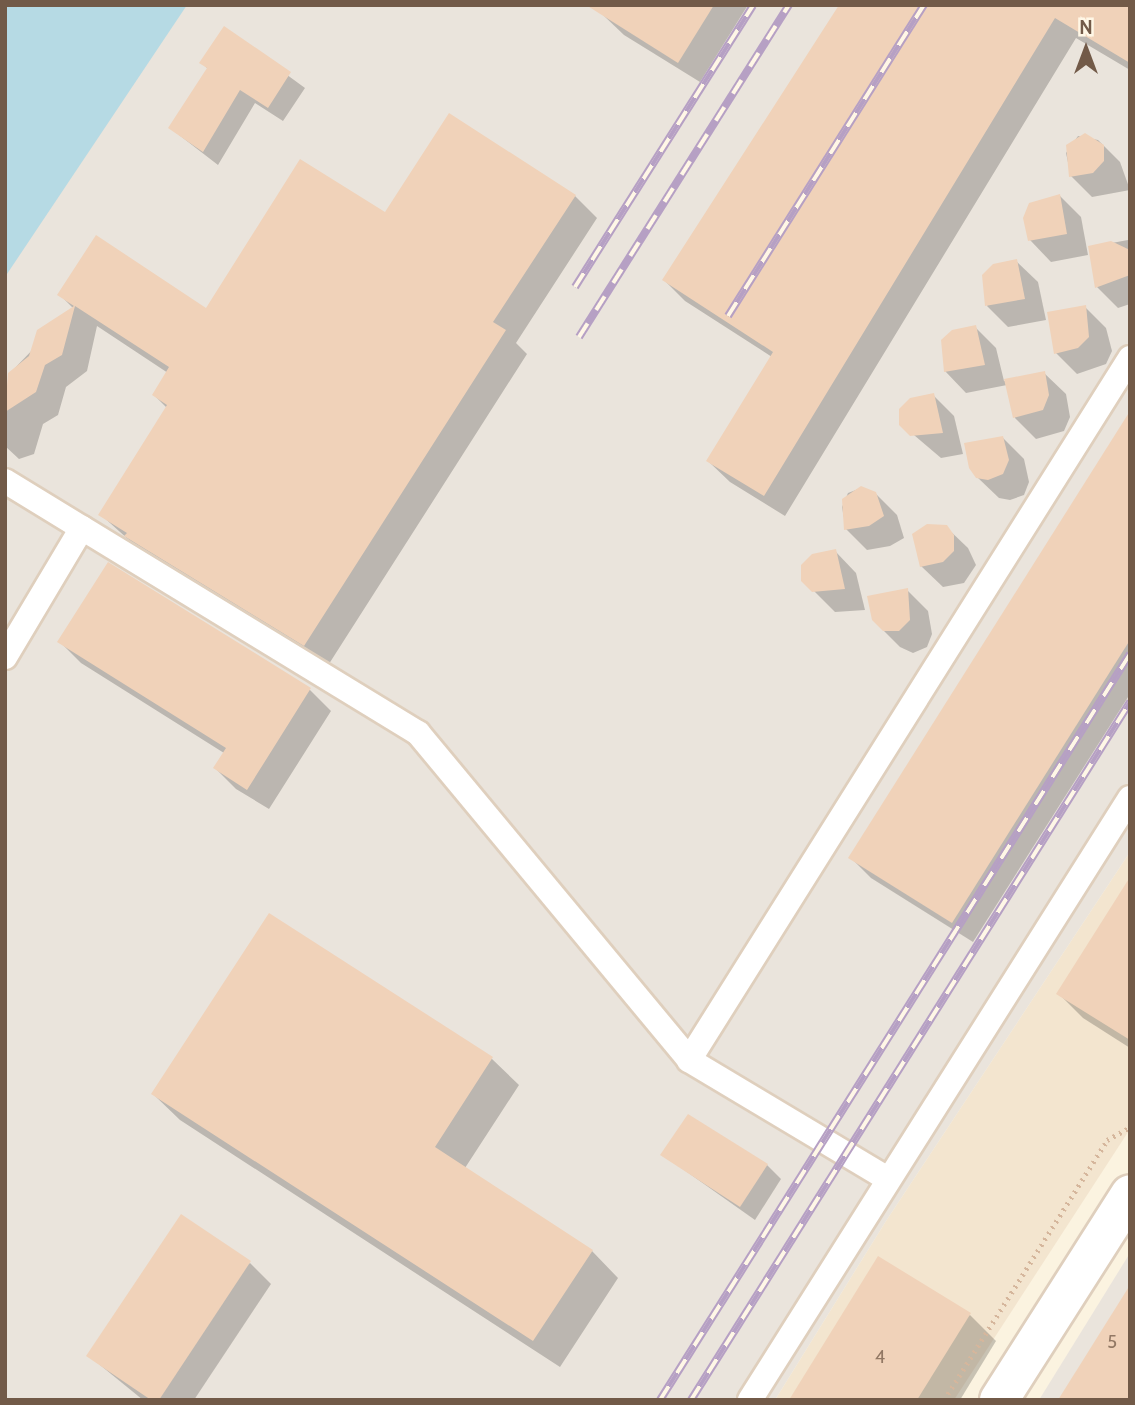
<!DOCTYPE html>
<style>
body{margin:0}
#map{position:relative;width:1135px;height:1405px;overflow:hidden;background:#fbf3e0;font-family:Cabin,sans-serif}
div>[style]{position:absolute}
[style*='--x']{left:calc(var(--x)*1px);top:calc(var(--y)*1px);width:calc(var(--w)*1px);rotate:calc(var(--a)*1deg)}
.residential>*{inset:0;background:#f3e5cf}
.industrial>*{inset:0;background:#eae4dc}
.water>*{inset:0;background:#b6dae4}
.shadow>*{inset:0;background:#0003}
.building>*{inset:0;background:#f0d2b9}
.path>*{height:4.5px;margin-top:-2.25px;transform-origin:0;background:repeating-linear-gradient(90deg,#d5b69c 0 2px,transparent 0 7px)}
.roads{filter:drop-shadow(2px 0 #dfcfbd) drop-shadow(-2px 0 #dfcfbd) drop-shadow(0 2px #dfcfbd) drop-shadow(0 -2px #dfcfbd)}
.lane>*{height:24px;margin:-12px;padding:0 12px;transform-origin:12px;border-radius:12px;background:#fff}
.street>*{height:38px;margin:-19px;padding:0 19px;transform-origin:19px;border-radius:19px;background:#fff}
.rail>*{height:8px;margin-top:-4px;transform-origin:0;background:repeating-linear-gradient(90deg,#fff7e6 0 16px,#b6a0c4 0 32px);box-sizing:border-box;border-block:2px solid #b6a0c4}
span{translate:-50% -50%;white-space:nowrap;text-align:center;line-height:1.15;-webkit-text-stroke:6px #fff7e6;paint-order:stroke}
.number-label{font-size:18px;color:#927864}
.number-label span{-webkit-text-stroke-width:0}
.frame{position:absolute;inset:0;border:7px solid #725a48;pointer-events:none}
.north{position:absolute;left:1051px;top:14px;width:70px;height:70px;-webkit-text-stroke:5px #fff7e6;paint-order:stroke;rotate:0deg;font-size:19px;font-weight:700;line-height:28px;text-align:center;color:#725a48}
.north::after{content:'';display:block;margin:auto;width:24px;height:32px;background:#725a48;clip-path:polygon(50% 0,100% 100%,50% 72%,0 100%)}
</style>
<div id="map">
<div class="residential">
<i style="clip-path:polygon(1130px 852px,1130px 1129px,954px 1400px,775px 1400px,886px 1221px)"></i>
</div>
<div class="industrial">
<i style="clip-path:polygon(5px 5px,1130px 5px,1130px 852px,886px 1221px,775px 1400px,5px 1400px)"></i>
<i style="clip-path:polygon(1130px 1253px,1130px 1400px,1039px 1400px)"></i>
</div>
<div class="water">
<i style="clip-path:polygon(5px 5px,187px 5px,5px 277px)"></i>
</div>
<div class="shadow">
<i style="clip-path:polygon(608px 5px,748px 5px,700px 82px,624px 35px,602px 14px)"></i>
<i style="clip-path:polygon(841px 5px,1130px 5px,1130px 70px,1076px 38px,785px 516px,730px 482px,708px 461px,772px 357px,685px 301px,664px 280px)"></i>
<i style="clip-path:polygon(224px 29px,305px 88px,283px 121px,255px 103px,218px 165px,170px 128px,208px 69px,201px 62px)"></i>
<i style="clip-path:polygon(450px 115px,575px 196px,597px 218px,516px 343px,527px 354px,327px 667px,149px 558px,100px 514px,167px 408px,154px 395px,168px 373px,97px 326px,87px 371px,66px 387px,58px 415px,43px 424px,34px 454px,19px 459px,5px 446px,9px 374px,73px 308px,60px 295px,207px 310px,385px 214px)"></i>
<i style="clip-path:polygon(1078px 136px,1098px 140px,1120px 162px,1130px 190px,1092px 197px,1071px 176px,1066px 153px)"></i>
<i style="clip-path:polygon(1060px 196px,1081px 217px,1088px 255px,1051px 262px,1030px 240px)"></i>
<i style="clip-path:polygon(1128px 240px,1130px 304px,1118px 308px,1097px 287px,1090px 247px)"></i>
<i style="clip-path:polygon(1016px 261px,1038px 282px,1046px 320px,1008px 327px,987px 306px)"></i>
<i style="clip-path:polygon(1085px 307px,1106px 328px,1112px 351px,1106px 364px,1077px 374px,1056px 353px)"></i>
<i style="clip-path:polygon(975px 327px,996px 348px,1004px 381px,1044px 373px,1066px 394px,1070px 417px,1064px 431px,1036px 439px,1015px 418px,1007px 385px,966px 393px,945px 371px)"></i>
<i style="clip-path:polygon(933px 395px,954px 416px,963px 454px,941px 458px,901px 424px)"></i>
<i style="clip-path:polygon(1130px 414px,1130px 694px,973px 942px,871px 878px,850px 857px)"></i>
<i style="clip-path:polygon(1003px 438px,1024px 459px,1029px 482px,1024px 495px,1010px 500px,999px 498px,977px 477px)"></i>
<i style="clip-path:polygon(861px 488px,875px 493px,897px 515px,904px 538px,890px 546px,867px 550px,846px 529px,842px 507px,848px 493px)"></i>
<i style="clip-path:polygon(946px 527px,968px 548px,976px 565px,964px 583px,943px 587px,921px 566px)"></i>
<i style="clip-path:polygon(835px 551px,856px 573px,865px 610px,835px 612px,803px 580px)"></i>
<i style="clip-path:polygon(907px 590px,928px 611px,932px 634px,927px 647px,913px 653px,900px 647px,878px 625px)"></i>
<i style="clip-path:polygon(60px 642px,310px 690px,331px 711px,269px 809px,236px 789px,215px 768px,224px 753px,81px 663px)"></i>
<i style="clip-path:polygon(1130px 880px,1130px 1048px,1083px 1018px,1058px 993px)"></i>
<i style="clip-path:polygon(270px 915px,492px 1059px,519px 1085px,465px 1168px,592px 1251px,618px 1278px,560px 1367px,180px 1120px,153px 1094px)"></i>
<i style="clip-path:polygon(663px 1155px,767px 1165px,781px 1179px,755px 1220px)"></i>
<i style="clip-path:polygon(250px 1263px,271px 1284px,194px 1400px,143px 1400px,89px 1356px)"></i>
<i style="clip-path:polygon(970px 1315px,996px 1341px,960px 1400px,791px 1400px)"></i>
</div>
<div class="building">
<i style="clip-path:polygon(586px 5px,714px 5px,678px 63px)"></i>
<i style="clip-path:polygon(839px 5px,1130px 5px,1130px 63px,1055px 18px,764px 496px,706px 461px,773px 352px,662px 280px)"></i>
<i style="clip-path:polygon(224px 26px,291px 72px,268px 108px,240px 90px,203px 152px,168px 128px,207px 68px,199px 63px)"></i>
<i style="clip-path:polygon(449px 113px,576px 195px,493px 322px,506px 330px,304px 646px,124px 536px,127px 533px,98px 515px,167px 405px,152px 395px,169px 367px,75px 306px,62px 355px,45px 365px,36px 392px,5px 412px,8px 373px,29px 356px,37px 330px,74px 306px,57px 295px,96px 235px,206px 308px,300px 159px,385px 212px)"></i>
<i style="clip-path:polygon(1085px 133px,1104px 145px,1104px 161px,1093px 173px,1069px 177px,1066px 145px)"></i>
<i style="clip-path:polygon(1060px 194px,1067px 234px,1028px 241px,1023px 218px,1029px 203px)"></i>
<i style="clip-path:polygon(1111px 241px,1130px 250px,1130px 275px,1095px 288px,1088px 246px)"></i>
<i style="clip-path:polygon(1017px 259px,1025px 299px,985px 306px,982px 275px,993px 264px)"></i>
<i style="clip-path:polygon(1086px 305px,1089px 337px,1078px 348px,1054px 354px,1047px 312px)"></i>
<i style="clip-path:polygon(976px 325px,985px 365px,944px 372px,941px 340px,952px 330px)"></i>
<i style="clip-path:polygon(1045px 371px,1049px 395px,1043px 410px,1013px 418px,1004px 379px)"></i>
<i style="clip-path:polygon(934px 393px,943px 433px,910px 436px,899px 425px,899px 409px,910px 398px)"></i>
<i style="clip-path:polygon(1130px 411px,1130px 640px,952px 923px,848px 858px)"></i>
<i style="clip-path:polygon(1003px 436px,1009px 460px,1003px 474px,988px 480px,976px 478px,969px 468px,964px 443px)"></i>
<i style="clip-path:polygon(861px 486px,876px 492px,884px 516px,869px 526px,844px 530px,842px 499px)"></i>
<i style="clip-path:polygon(927px 524px,947px 525px,954px 535px,954px 551px,943px 562px,920px 567px,912px 534px)"></i>
<i style="clip-path:polygon(836px 549px,845px 589px,812px 592px,801px 581px,801px 565px,812px 554px)"></i>
<i style="clip-path:polygon(108px 562px,311px 688px,247px 790px,213px 768px,226px 748px,57px 642px)"></i>
<i style="clip-path:polygon(908px 588px,910px 620px,899px 631px,883px 631px,872px 620px,867px 596px)"></i>
<i style="clip-path:polygon(1130px 877px,1130px 1040px,1056px 994px)"></i>
<i style="clip-path:polygon(269px 913px,493px 1057px,435px 1147px,593px 1250px,533px 1341px,151px 1094px)"></i>
<i style="clip-path:polygon(688px 1114px,768px 1164px,740px 1207px,660px 1155px)"></i>
<i style="clip-path:polygon(181px 1214px,251px 1261px,159px 1400px,151px 1400px,86px 1356px)"></i>
<i style="clip-path:polygon(878px 1256px,971px 1313px,917px 1400px,789px 1400px)"></i>
<i style="clip-path:polygon(1130px 1285px,1130px 1400px,1058px 1400px)"></i>
</div>
<div class="path">
<i style="--x:944;--y:1400;--w:307;--a:-57.9"></i>
<i style="--x:1107;--y:1140;--w:26;--a:-29"></i>
</div>
<div class="roads">
<div class="lane">
<i style="--x:5;--y:481;--w:90;--a:31.4"></i>
<i style="--x:5;--y:657;--w:150;--a:-59.2"></i>
<i style="--x:82;--y:528;--w:394;--a:31.4"></i>
<i style="--x:418;--y:733;--w:425;--a:50.3"></i>
<i style="--x:689;--y:1060;--w:232;--a:30.9"></i>
<i style="--x:689;--y:1060;--w:829;--a:-57.86"></i>
<i style="--x:750;--y:1400;--w:712;--a:-57.74"></i>
</div>
<div class="street">
<i style="--x:999;--y:1400;--w:244;--a:-57.5"></i>
</div>
</div>
<div class="rail">
<i style="--x:575;--y:287;--w:333;--a:-57.7"></i>
<i style="--x:728;--y:316;--w:368;--a:-57.8"></i>
<i style="--x:579;--y:337;--w:393;--a:-57.7"></i>
<i style="--x:660;--y:1400;--w:882;--a:-57.79"></i>
<i style="--x:691;--y:1400;--w:825;--a:-57.83"></i>
</div>
<div class="number-label">
<span style="left:1112px;top:1342px">5</span>
<span style="left:880px;top:1357px">4</span>
</div>
<div class="frame"></div>
<div class="north">N</div>
</div>
